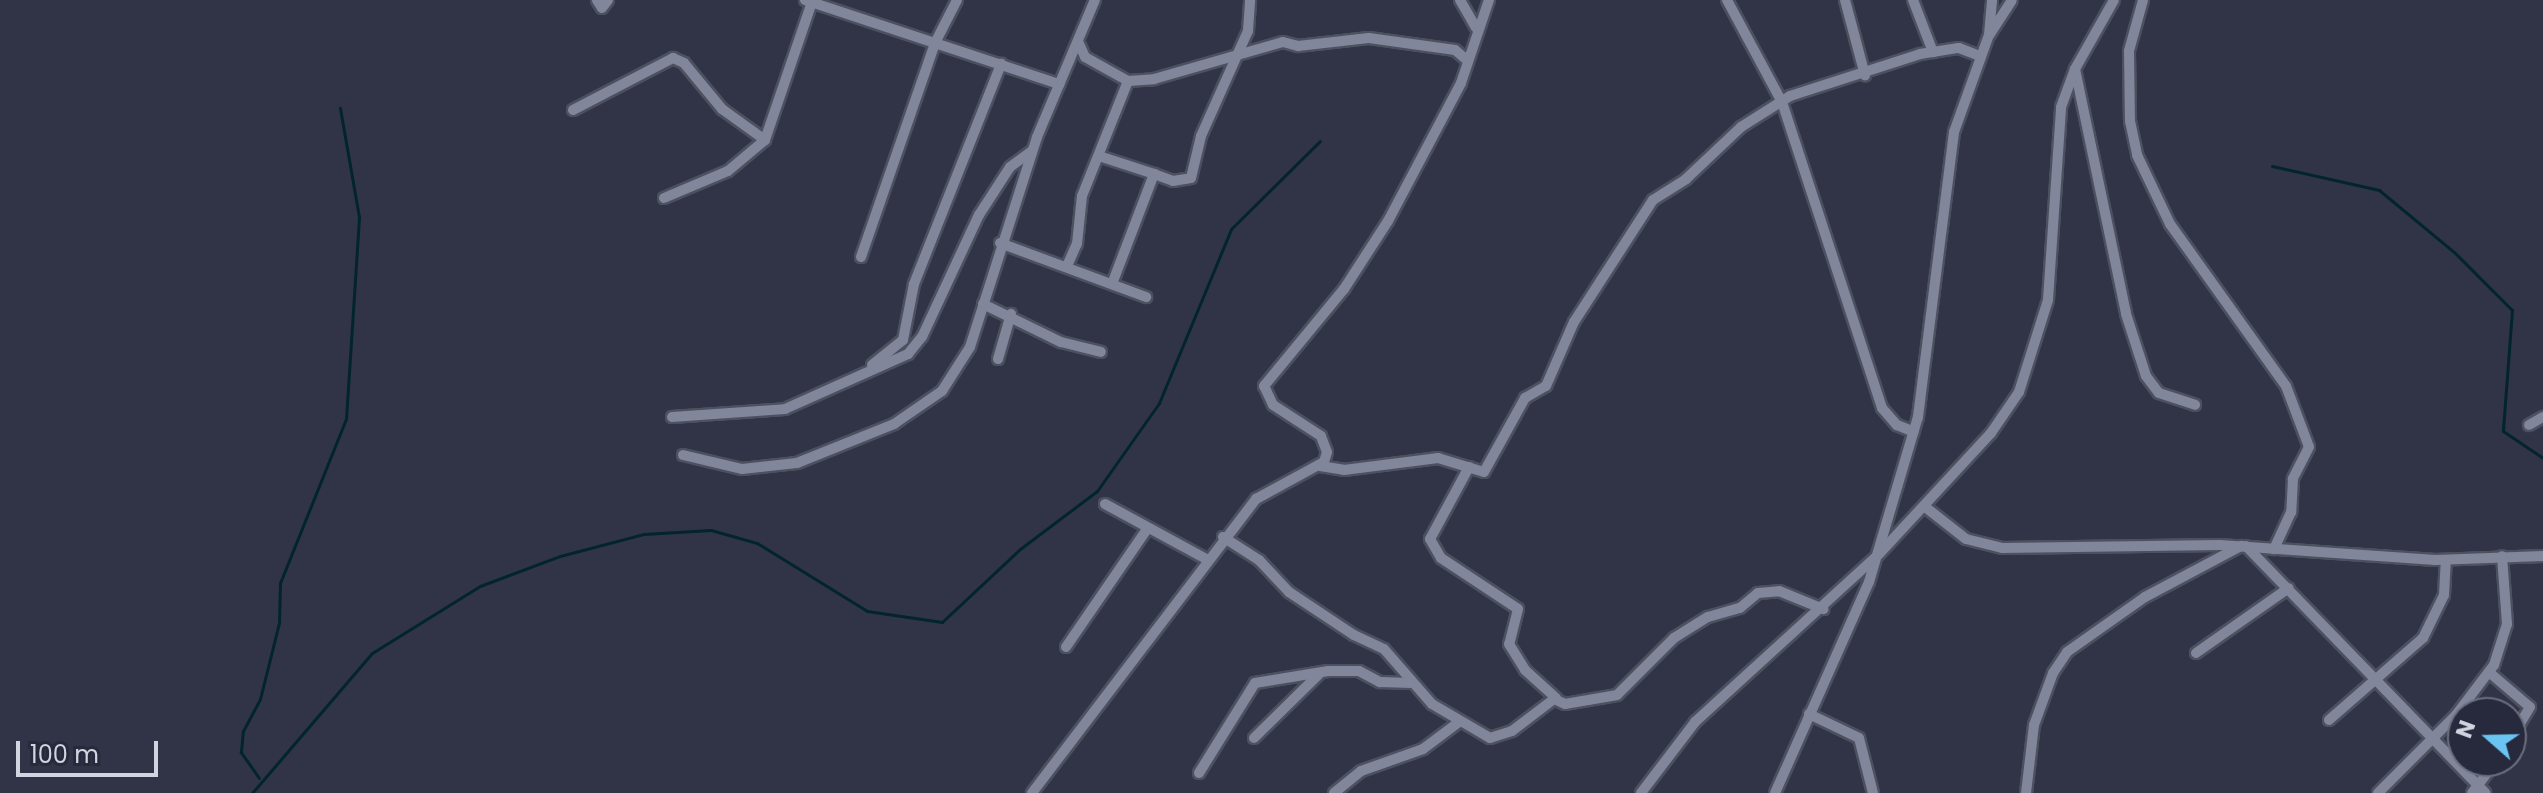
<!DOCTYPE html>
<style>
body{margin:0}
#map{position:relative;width:2543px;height:793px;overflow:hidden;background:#313447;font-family:Poppins,sans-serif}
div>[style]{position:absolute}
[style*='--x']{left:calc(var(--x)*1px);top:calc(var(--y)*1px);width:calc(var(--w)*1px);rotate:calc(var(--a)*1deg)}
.stream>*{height:3px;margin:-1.5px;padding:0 1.5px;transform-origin:1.5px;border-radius:1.5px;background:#02252d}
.roads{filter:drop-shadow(2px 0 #4d505f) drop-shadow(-2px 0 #4d505f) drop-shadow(0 2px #4d505f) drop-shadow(0 -2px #4d505f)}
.minor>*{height:10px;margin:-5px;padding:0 5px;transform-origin:5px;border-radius:5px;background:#81869b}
span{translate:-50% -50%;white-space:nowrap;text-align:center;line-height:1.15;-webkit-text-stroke:6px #272a3c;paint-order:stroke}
.north{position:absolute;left:2447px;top:697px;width:80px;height:80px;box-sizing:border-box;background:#272a3c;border:2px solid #6b6e7e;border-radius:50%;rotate:290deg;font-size:22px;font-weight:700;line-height:32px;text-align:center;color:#d2d4e0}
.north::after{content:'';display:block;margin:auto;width:28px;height:36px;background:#6bc3f2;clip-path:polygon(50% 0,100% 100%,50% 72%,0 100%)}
.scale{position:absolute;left:16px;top:741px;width:142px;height:36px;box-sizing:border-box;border:4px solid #d2d4e0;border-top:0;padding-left:10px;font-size:24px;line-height:28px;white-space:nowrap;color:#d2d4e0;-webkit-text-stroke:6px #272a3c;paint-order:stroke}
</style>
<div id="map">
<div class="stream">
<i style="--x:2272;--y:166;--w:110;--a:12.6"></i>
<i style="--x:2379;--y:190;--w:97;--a:39.6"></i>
<i style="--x:2454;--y:252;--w:82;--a:45"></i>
<i style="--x:2512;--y:310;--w:121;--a:94.3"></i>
<i style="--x:2503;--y:431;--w:48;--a:34"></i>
<i style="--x:259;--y:778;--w:32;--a:-125"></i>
<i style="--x:241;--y:752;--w:21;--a:-85"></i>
<i style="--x:243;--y:731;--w:36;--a:-62"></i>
<i style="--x:260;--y:699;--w:78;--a:-76"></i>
<i style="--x:279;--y:623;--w:40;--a:-88.6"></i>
<i style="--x:280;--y:583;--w:177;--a:-68.1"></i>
<i style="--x:346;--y:419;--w:202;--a:-86.3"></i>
<i style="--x:359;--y:217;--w:111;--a:-99.9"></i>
<i style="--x:252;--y:793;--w:184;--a:-49.4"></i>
<i style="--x:372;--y:653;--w:127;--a:-31.8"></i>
<i style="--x:480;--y:586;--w:85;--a:-20.6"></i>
<i style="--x:560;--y:556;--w:87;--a:-14.7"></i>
<i style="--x:644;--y:534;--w:67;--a:-3.4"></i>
<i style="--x:711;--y:530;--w:48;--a:15.8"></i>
<i style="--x:757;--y:543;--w:129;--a:31.7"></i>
<i style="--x:867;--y:611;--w:76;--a:8.3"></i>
<i style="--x:942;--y:622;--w:107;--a:-43.1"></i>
<i style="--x:1020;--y:549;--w:96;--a:-37"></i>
<i style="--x:1097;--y:491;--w:108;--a:-54.8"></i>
<i style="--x:1159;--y:403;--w:188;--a:-67.5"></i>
<i style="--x:1231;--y:229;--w:125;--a:-44.7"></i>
</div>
<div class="roads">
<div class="minor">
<i style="--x:597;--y:0;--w:9;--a:58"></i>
<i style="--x:602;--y:8;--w:10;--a:-53"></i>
<i style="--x:805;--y:0;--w:268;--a:18.3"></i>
<i style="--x:1460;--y:0;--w:32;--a:60"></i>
<i style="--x:1727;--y:0;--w:116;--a:61.7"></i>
<i style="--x:1782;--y:102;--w:322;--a:71.9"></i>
<i style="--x:1882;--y:408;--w:23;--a:49"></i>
<i style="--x:1897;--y:425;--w:18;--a:22"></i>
<i style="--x:1845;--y:0;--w:78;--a:75.1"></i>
<i style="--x:1913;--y:0;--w:56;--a:69"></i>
<i style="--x:2143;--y:0;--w:53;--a:105.4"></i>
<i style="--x:2129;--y:51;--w:70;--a:89.2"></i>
<i style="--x:2130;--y:121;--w:35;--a:78"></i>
<i style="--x:2137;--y:155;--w:76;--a:64.4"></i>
<i style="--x:2170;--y:224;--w:199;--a:54.4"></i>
<i style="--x:2286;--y:386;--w:65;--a:69.3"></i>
<i style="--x:2309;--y:447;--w:36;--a:117"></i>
<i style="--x:2293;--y:479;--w:33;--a:93"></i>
<i style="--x:2291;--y:512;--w:41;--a:114.7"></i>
<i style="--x:1990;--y:34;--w:40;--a:-57.1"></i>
<i style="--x:2075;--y:69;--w:250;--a:78.2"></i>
<i style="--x:2126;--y:314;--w:65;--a:72.1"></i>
<i style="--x:2146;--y:376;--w:21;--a:53"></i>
<i style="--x:2159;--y:393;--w:38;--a:18"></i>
<i style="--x:1128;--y:81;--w:26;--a:-4"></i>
<i style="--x:1154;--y:79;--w:134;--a:-16"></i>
<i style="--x:1283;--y:42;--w:16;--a:15"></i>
<i style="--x:1298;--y:46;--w:71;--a:-6.4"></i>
<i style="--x:1369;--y:38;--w:87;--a:7.9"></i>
<i style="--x:1455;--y:50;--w:17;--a:40"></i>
<i style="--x:573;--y:110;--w:113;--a:-27.5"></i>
<i style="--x:673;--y:58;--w:12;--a:24"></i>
<i style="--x:684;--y:63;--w:60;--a:50.4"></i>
<i style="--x:722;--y:109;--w:53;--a:35.8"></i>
<i style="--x:1099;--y:156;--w:58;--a:18.1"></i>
<i style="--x:664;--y:198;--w:69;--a:-22.9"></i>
<i style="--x:728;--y:171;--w:48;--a:-40"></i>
<i style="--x:765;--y:140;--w:146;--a:-71.2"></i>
<i style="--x:1000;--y:243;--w:156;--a:20.3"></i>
<i style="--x:861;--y:257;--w:226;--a:-70.9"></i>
<i style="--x:935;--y:43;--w:48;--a:-62.9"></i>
<i style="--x:1067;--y:266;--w:24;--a:-66"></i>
<i style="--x:1077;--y:244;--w:48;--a:-84.1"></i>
<i style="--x:1082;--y:196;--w:124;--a:-68.2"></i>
<i style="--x:1128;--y:81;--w:49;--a:-150.8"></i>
<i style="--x:1085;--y:57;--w:17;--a:-114"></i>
<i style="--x:1112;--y:284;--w:118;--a:-69.1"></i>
<i style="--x:1154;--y:174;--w:20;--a:20"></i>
<i style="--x:1173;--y:181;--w:18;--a:-9"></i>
<i style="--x:1191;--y:178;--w:43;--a:-76.6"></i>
<i style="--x:1201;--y:136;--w:115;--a:-65.9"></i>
<i style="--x:1248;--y:31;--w:31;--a:-86"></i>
<i style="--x:983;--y:304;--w:87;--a:26"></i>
<i style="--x:1061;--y:342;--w:41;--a:14"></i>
<i style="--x:998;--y:359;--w:47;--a:-73.9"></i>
<i style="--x:872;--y:365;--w:40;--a:-39"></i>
<i style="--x:903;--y:340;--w:57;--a:-78.9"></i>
<i style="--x:914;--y:284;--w:237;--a:-68.4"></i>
<i style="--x:672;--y:417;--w:113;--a:-4"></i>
<i style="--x:785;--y:409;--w:135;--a:-24.1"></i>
<i style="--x:908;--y:354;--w:22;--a:-51"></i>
<i style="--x:922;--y:337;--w:135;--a:-65"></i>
<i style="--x:979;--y:215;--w:57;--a:-57.1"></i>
<i style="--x:1010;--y:167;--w:27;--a:-36"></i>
<i style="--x:2529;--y:425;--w:16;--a:-30"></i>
<i style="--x:683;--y:455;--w:61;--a:13.3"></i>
<i style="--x:742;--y:469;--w:55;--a:-6.2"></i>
<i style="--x:797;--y:463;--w:105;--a:-21.9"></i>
<i style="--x:894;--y:424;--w:58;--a:-34.5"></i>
<i style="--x:942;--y:391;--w:52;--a:-57.5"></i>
<i style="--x:970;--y:347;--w:220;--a:-72.3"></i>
<i style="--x:1037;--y:137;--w:149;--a:-67.1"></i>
<i style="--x:1320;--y:466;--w:24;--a:9"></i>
<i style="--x:1344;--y:470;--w:95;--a:-7.3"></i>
<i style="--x:1438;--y:458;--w:48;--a:16.9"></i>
<i style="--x:1484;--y:472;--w:85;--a:-61"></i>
<i style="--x:1525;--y:398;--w:24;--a:-30"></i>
<i style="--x:1546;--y:386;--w:70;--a:-66.4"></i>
<i style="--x:1574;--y:322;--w:145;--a:-57.1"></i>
<i style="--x:1653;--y:200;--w:39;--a:-32"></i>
<i style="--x:1686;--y:179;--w:76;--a:-43.4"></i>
<i style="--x:1741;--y:127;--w:58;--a:-32.3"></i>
<i style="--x:1790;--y:96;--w:137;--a:-17.9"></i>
<i style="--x:1920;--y:54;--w:39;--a:-9"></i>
<i style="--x:1959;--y:48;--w:22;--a:21"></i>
<i style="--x:1469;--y:467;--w:82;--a:118.4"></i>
<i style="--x:1430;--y:539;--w:22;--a:60"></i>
<i style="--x:1441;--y:558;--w:92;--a:33.5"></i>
<i style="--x:1518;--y:609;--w:36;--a:104"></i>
<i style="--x:1509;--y:644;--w:31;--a:58"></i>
<i style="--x:1525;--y:670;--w:42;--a:42.1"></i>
<i style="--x:1105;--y:504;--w:117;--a:28.5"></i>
<i style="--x:1924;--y:506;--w:53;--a:38.2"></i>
<i style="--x:1966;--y:539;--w:37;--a:14"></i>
<i style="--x:2002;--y:548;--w:218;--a:-0.8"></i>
<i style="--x:2220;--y:545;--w:216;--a:4"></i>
<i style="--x:2435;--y:560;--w:108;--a:-2.1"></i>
<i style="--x:1223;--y:537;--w:43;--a:32.6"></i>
<i style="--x:1259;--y:560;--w:44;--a:46.8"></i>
<i style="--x:1289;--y:592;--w:78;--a:33.5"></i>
<i style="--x:1354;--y:635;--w:33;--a:25"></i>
<i style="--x:1384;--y:649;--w:73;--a:48.9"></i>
<i style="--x:1432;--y:704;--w:67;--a:30.4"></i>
<i style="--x:1490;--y:738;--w:23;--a:-18"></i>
<i style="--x:1512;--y:731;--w:53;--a:-37.3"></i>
<i style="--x:1554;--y:699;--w:12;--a:24"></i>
<i style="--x:1565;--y:704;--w:53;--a:-9.8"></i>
<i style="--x:1617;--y:695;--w:81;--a:-45"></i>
<i style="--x:1674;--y:638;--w:40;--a:-32"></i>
<i style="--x:1708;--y:617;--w:33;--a:-16"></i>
<i style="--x:1740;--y:608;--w:23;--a:-40"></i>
<i style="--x:1758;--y:593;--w:21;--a:-5"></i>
<i style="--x:1779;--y:591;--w:48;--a:22.2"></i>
<i style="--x:2246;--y:546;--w:344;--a:45.9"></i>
<i style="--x:1066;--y:647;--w:143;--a:-55.5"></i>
<i style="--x:2196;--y:653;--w:113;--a:-35"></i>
<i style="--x:2490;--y:673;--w:52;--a:40.4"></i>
<i style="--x:2530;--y:707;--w:37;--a:121"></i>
<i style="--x:1809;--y:714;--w:55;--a:25.6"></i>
<i style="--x:1859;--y:738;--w:57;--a:75.7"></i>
<i style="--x:2329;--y:720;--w:125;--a:-41.1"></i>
<i style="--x:2423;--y:638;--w:48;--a:-64"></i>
<i style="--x:2444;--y:595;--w:35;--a:-87"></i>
<i style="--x:1254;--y:738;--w:90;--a:-44.5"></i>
<i style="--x:1199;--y:773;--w:106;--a:-58.1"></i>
<i style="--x:1255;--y:683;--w:74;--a:-9.3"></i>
<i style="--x:1328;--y:671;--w:31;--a:0"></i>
<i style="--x:1359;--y:671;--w:24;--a:28"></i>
<i style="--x:1380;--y:682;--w:32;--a:2"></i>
<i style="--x:1032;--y:793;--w:370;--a:-52.7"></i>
<i style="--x:1256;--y:499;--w:77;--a:-28.6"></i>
<i style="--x:1324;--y:462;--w:10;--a:-73"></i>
<i style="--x:1327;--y:452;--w:17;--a:-111"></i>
<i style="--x:1321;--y:436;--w:57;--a:-147.1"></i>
<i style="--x:1273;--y:405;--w:21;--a:-115"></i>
<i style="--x:1264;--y:386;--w:126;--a:-50.5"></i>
<i style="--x:1344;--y:289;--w:81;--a:-57.1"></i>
<i style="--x:1388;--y:221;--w:156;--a:-62.1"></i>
<i style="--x:1461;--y:83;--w:88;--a:-71.4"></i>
<i style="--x:1334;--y:793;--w:35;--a:-39"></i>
<i style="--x:1361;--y:771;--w:66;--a:-19.5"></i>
<i style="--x:1423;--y:749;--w:45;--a:-36.9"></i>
<i style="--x:1641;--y:793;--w:89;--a:-52.7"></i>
<i style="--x:1695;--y:722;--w:249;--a:-42.4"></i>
<i style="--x:1879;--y:554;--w:165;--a:-47.2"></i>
<i style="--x:1991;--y:433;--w:50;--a:-55.7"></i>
<i style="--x:2019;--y:392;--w:96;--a:-72.5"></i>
<i style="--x:2048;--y:300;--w:193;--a:-86.1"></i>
<i style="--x:2061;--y:107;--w:40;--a:-69.8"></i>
<i style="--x:2075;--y:69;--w:79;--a:-60.5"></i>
<i style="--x:1775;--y:793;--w:231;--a:-66"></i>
<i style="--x:1869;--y:582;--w:172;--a:-73.5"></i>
<i style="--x:1918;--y:417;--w:287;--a:-82.8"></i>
<i style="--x:1954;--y:132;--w:103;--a:-70.2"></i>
<i style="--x:1989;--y:35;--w:35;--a:-85"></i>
<i style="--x:2026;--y:793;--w:68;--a:-83.3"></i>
<i style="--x:2034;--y:725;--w:55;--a:-69.9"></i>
<i style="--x:2053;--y:673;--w:25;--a:-56"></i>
<i style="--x:2067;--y:652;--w:95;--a:-35.2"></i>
<i style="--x:2145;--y:597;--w:109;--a:-28"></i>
<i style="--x:2378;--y:793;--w:110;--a:-45"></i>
<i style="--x:2456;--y:715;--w:63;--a:-52.8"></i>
<i style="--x:2494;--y:665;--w:43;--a:-72.4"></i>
<i style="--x:2507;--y:624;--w:68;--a:-94.2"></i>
<i style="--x:2472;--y:793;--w:40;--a:-53"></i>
</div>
</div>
<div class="north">N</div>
<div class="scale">100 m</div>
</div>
